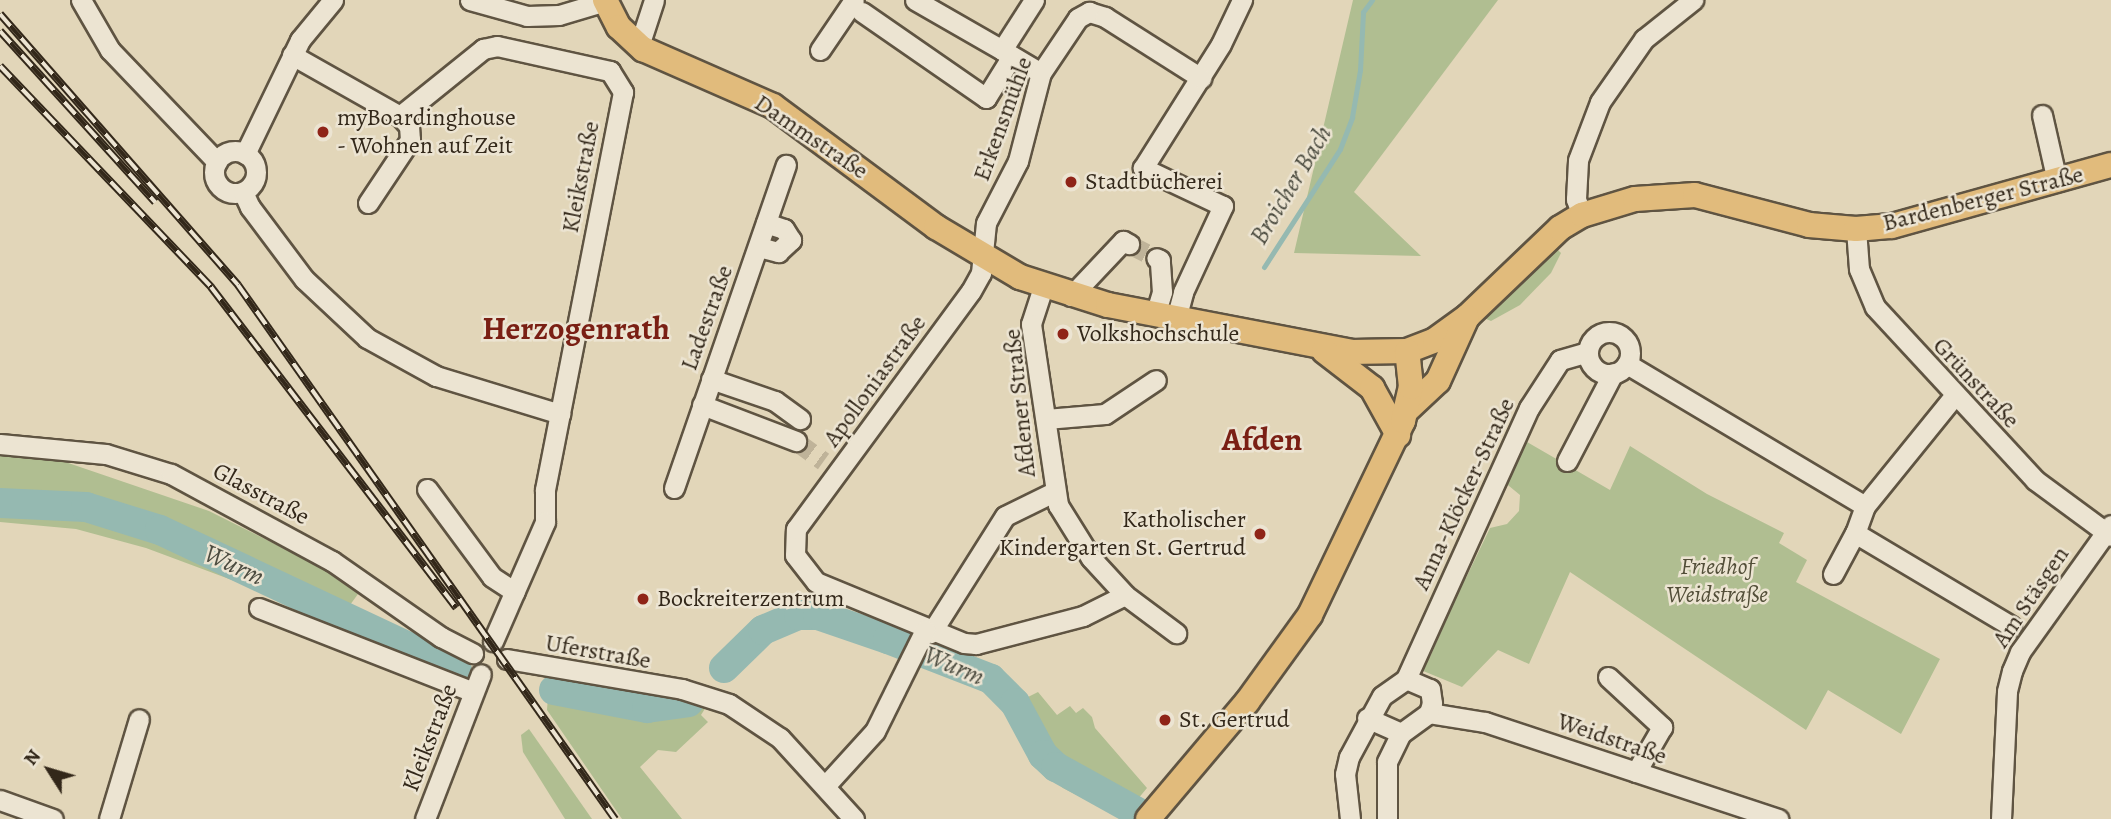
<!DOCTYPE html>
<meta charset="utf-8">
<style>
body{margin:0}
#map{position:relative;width:2111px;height:819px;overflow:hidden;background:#e2d6b9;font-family:Alegreya,serif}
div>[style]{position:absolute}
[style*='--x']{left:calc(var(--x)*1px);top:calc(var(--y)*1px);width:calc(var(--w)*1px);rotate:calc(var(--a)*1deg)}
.green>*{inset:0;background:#b0be91}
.stream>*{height:5px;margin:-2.5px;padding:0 2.5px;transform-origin:2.5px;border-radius:2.5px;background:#95b9b1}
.river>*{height:30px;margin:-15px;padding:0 15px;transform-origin:15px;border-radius:15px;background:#95b9b1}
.minor-tunnel>*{height:19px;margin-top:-9.5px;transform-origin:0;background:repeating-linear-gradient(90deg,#bfb399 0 19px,transparent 0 29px)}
.roads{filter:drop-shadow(2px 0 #5f5442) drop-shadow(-2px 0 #5f5442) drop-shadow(0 2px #5f5442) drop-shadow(0 -2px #5f5442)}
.minor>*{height:19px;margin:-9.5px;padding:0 9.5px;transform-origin:9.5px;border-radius:9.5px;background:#ece4d2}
.minor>.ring{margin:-9.5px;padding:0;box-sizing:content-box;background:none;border:19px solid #ece4d2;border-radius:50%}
.major>*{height:24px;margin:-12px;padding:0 12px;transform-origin:12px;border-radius:12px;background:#e1bb7c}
.rail>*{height:8px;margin-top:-4px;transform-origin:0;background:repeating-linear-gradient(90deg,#ece4d2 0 16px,#33281a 0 32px);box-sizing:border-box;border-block:2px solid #33281a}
.dots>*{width:19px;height:19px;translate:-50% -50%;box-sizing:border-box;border:4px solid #ece4d2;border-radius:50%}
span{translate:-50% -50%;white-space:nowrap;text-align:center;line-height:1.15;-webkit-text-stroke:5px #ece4d2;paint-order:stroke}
.poi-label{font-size:24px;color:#33281a}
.left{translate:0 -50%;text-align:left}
.right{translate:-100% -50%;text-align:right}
.street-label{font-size:24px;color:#33281a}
.park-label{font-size:24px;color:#524e38;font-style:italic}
.water-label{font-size:26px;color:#4c4c40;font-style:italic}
.district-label{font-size:32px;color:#7a1f14;font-weight:700}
.north{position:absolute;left:14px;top:735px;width:70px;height:70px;-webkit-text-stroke:5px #ece4d2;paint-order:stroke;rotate:307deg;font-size:19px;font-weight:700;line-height:28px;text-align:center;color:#33281a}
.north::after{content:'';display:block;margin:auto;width:24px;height:32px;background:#33281a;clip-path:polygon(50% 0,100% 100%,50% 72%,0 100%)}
</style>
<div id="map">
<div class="green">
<i style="clip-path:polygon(1353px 0,1498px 0,1354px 192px,1421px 256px,1294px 253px)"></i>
<i style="clip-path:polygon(1556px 248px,1561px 253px,1551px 273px,1520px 305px,1491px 321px,1484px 318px)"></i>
<i style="clip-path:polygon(1522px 439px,1610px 490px,1630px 446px,1707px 494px,1784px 533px,1779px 543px,1807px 560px,1796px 582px,1940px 659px,1901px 734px,1828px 690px,1806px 730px,1570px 572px,1529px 664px,1498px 650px,1462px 687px,1416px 668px,1430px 657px,1452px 607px,1446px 603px,1458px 578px,1466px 578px,1490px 528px,1507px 524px,1519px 511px,1520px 495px,1503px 481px)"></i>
<i style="clip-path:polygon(39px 453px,209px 511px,317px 565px,358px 594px,339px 620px,146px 548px,76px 529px,0 522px,0 455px)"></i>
<i style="clip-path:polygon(1002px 671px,1022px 700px,1038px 692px,1057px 715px,1070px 706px,1076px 713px,1083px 708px,1092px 717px,1095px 728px,1147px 788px,1122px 818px,1063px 788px,1047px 774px,990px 681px)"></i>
<i style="clip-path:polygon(562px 682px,706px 707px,701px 715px,708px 722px,676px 752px,658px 750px,640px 767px,682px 819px,622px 819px,547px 710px,548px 696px)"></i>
<i style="clip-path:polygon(529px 729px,592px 819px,565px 819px,523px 752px,521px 735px)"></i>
</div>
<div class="stream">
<i style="--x:1264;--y:267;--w:140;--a:-57.2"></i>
<i style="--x:1340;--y:149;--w:34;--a:-69"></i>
<i style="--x:1352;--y:117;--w:48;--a:-80.3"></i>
<i style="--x:1360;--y:70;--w:58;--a:-87"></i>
<i style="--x:1363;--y:12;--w:15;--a:-53"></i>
<i style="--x:859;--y:629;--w:14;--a:-34"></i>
</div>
<div class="river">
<i style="--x:0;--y:503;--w:86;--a:2.7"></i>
<i style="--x:86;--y:507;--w:77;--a:17.3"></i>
<i style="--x:160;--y:530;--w:328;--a:25.2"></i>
<i style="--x:724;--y:668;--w:54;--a:-44.3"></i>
<i style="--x:763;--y:630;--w:39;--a:-23"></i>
<i style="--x:799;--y:615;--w:19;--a:0"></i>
<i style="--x:818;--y:615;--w:74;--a:18.9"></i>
<i style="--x:888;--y:639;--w:110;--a:21.2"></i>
<i style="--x:991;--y:679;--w:34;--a:45"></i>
<i style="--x:1015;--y:703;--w:59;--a:61.7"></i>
<i style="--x:1043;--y:755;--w:18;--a:43"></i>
<i style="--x:1056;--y:767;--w:107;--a:29"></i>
<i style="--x:554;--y:690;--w:95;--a:11"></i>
<i style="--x:647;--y:708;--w:42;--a:-8.1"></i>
</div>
<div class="minor-tunnel">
<i style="--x:1129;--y:244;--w:30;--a:27"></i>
<i style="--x:796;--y:441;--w:34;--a:36"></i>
</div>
<div class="roads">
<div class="minor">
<i style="--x:81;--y:0;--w:58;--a:59.9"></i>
<i style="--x:110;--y:50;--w:155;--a:46.3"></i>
<i style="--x:470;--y:0;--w:59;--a:15.7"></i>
<i style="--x:527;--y:16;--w:32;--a:-2"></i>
<i style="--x:559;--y:15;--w:49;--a:-16.6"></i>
<i style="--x:915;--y:0;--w:100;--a:29.9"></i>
<i style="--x:1034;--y:0;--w:59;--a:122.6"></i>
<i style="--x:1002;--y:50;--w:45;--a:30.5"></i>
<i style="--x:862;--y:12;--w:151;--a:34.7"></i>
<i style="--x:986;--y:98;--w:49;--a:-58.2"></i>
<i style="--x:639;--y:46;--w:48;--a:-71.9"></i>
<i style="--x:820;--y:50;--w:60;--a:-55.8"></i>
<i style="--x:292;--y:55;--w:124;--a:29.5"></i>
<i style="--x:400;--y:116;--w:107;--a:-38.9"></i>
<i style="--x:483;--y:49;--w:14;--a:-12"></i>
<i style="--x:497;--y:46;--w:116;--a:12.5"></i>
<i style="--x:610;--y:71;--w:25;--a:58"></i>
<i style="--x:623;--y:92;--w:406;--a:101.1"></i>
<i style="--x:545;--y:490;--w:32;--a:90"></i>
<i style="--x:545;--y:522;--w:130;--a:113.6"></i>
<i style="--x:2042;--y:115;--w:68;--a:77.2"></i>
<i class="ring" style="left:214px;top:151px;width:23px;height:23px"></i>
<i style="--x:245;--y:154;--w:127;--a:-64.2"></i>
<i style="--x:300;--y:40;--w:52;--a:-50.5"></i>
<i style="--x:243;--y:192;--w:17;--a:65"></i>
<i style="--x:250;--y:207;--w:90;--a:53.1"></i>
<i style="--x:304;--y:279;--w:86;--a:43.1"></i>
<i style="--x:367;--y:338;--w:79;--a:28.8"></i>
<i style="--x:436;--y:376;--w:130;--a:17"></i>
<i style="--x:368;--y:203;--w:76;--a:-56.3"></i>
<i style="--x:410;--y:140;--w:14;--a:-94"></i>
<i style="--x:409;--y:126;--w:13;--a:-132"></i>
<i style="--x:1582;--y:215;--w:17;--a:-111"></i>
<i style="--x:1576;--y:199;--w:39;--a:-87"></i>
<i style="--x:1578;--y:160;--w:62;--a:-69.2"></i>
<i style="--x:1600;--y:102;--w:77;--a:-55.1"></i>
<i style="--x:1644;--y:39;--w:63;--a:-38.5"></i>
<i style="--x:1856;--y:229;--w:40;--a:85.7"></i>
<i style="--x:1859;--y:269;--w:41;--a:67.2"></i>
<i style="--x:1875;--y:307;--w:236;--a:47.2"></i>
<i style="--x:2035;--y:480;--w:94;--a:36.4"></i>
<i style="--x:759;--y:247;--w:20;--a:15"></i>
<i style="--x:778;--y:252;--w:18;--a:-43"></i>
<i style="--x:791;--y:240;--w:13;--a:-122"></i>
<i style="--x:784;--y:229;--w:19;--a:-162"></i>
<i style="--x:1043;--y:287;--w:39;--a:108"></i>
<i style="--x:1031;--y:324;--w:183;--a:81.5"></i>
<i style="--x:1058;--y:505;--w:62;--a:58.1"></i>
<i style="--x:1091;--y:558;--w:50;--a:47.4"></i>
<i style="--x:1125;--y:595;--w:64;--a:36.7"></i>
<i style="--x:1071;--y:296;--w:76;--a:-46.6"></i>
<i style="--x:1123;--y:241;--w:7;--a:27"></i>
<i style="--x:1155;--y:315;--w:24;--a:-73"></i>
<i style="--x:1162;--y:292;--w:32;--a:-94"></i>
<i style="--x:1160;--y:260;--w:4;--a:-153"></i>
<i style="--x:1176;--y:319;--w:28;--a:-75"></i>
<i style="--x:1183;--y:292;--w:95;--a:-65.1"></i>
<i style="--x:1223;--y:206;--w:89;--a:-154.6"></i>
<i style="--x:1143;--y:168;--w:146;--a:-57.8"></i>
<i style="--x:1221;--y:44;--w:49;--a:-64.5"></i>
<i class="ring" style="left:1588px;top:332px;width:23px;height:23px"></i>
<i style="--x:1627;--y:364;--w:277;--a:30.8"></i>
<i style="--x:1865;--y:506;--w:141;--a:-51"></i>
<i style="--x:711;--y:379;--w:68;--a:19"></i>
<i style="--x:775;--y:401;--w:31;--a:36"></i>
<i style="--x:702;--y:405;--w:101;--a:21"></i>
<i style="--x:1046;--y:419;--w:59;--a:-4.8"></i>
<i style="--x:1105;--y:414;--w:61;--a:-33.7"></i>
<i style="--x:0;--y:444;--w:106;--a:5.4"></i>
<i style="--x:106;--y:454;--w:68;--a:17.1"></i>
<i style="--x:171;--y:474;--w:183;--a:28.4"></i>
<i style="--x:332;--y:561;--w:133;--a:34.9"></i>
<i style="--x:441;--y:637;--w:36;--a:27"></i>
<i style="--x:1567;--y:461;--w:99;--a:-62.4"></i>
<i style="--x:674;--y:488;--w:342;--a:-70.9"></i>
<i style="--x:427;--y:489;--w:109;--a:53.5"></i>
<i style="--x:492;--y:577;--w:27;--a:33"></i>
<i style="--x:1865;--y:506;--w:29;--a:110"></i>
<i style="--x:1855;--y:533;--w:182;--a:30.8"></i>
<i style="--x:1833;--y:574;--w:47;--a:-61.8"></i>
<i style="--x:1125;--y:595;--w:47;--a:153.4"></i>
<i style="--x:1083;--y:616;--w:111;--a:165.3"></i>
<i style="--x:976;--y:644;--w:12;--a:-175"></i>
<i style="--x:964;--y:643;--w:160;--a:-157.6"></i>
<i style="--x:816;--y:582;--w:34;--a:-128"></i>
<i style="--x:795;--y:555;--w:26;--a:-88"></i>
<i style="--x:796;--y:529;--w:295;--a:-53.7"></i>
<i style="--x:971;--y:291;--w:21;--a:-61"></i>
<i style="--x:981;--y:273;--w:50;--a:-84.3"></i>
<i style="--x:986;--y:223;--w:70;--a:-62.7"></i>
<i style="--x:1018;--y:161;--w:91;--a:-75.4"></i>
<i style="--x:1041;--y:73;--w:66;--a:-56.1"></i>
<i style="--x:1078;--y:18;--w:13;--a:-29"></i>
<i style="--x:1089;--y:12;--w:17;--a:17"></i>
<i style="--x:1105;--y:17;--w:114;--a:32.4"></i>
<i style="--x:259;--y:608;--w:230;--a:21.4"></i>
<i style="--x:931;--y:633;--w:138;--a:-57.7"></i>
<i style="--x:1005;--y:516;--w:55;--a:-26.1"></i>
<i style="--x:507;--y:659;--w:178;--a:9.7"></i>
<i style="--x:682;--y:689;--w:49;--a:17.7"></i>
<i style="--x:729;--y:704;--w:61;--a:33.7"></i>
<i style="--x:780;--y:738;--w:110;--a:47.6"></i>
<i style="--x:1608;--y:677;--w:74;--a:42.8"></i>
<i style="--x:1662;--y:727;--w:52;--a:120"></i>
<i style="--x:1406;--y:679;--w:298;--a:-65.6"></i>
<i style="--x:1529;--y:408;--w:57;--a:-57.1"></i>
<i style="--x:1560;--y:360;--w:29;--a:-16"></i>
<i style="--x:1429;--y:713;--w:57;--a:9.1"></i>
<i style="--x:1485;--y:722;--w:309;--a:18.3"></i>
<i style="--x:1367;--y:718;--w:37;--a:24"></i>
<i style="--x:825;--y:786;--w:74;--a:-47.7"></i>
<i style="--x:875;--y:731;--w:113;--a:-63.7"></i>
<i style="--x:0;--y:800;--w:56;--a:19.7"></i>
<i style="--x:109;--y:819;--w:104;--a:-73.3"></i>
<i style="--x:425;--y:819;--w:155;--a:-68.9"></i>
<i style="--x:1350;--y:819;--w:45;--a:-96.3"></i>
<i style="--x:1345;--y:774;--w:17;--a:-77"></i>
<i style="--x:1349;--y:757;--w:69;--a:-61.6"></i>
<i style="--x:1382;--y:696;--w:29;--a:-35"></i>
<i style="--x:1406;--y:679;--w:26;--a:23"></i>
<i style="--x:1430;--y:689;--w:14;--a:82"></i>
<i style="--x:1432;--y:703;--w:10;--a:107"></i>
<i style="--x:1429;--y:713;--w:34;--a:144"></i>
<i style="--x:1401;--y:733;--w:32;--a:116"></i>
<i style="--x:1387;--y:762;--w:57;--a:90"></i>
<i style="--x:2001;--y:819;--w:128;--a:-87.3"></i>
<i style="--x:2007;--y:691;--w:21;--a:-76"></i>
<i style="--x:2012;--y:671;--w:21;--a:-67"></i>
<i style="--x:2020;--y:652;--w:156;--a:-54.4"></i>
</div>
<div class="major">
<i style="--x:605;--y:0;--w:30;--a:63"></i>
<i style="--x:619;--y:27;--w:33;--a:43"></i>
<i style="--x:643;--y:49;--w:142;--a:23.7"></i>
<i style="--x:773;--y:106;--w:203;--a:36.6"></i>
<i style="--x:936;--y:227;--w:98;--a:30.8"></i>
<i style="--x:1020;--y:277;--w:92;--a:17.7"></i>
<i style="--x:1108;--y:305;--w:248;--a:10.9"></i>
<i style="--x:1351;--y:352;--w:56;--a:-1"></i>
<i style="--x:1407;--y:351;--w:30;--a:-21"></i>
<i style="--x:1435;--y:340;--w:41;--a:-36"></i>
<i style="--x:1468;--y:316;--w:127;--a:-43.7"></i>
<i style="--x:1560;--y:228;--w:26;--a:-31"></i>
<i style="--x:1582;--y:215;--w:55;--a:-16.8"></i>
<i style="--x:1635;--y:199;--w:60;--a:-3.8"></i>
<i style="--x:1695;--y:195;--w:118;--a:14.7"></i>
<i style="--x:1809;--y:225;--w:47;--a:4.9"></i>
<i style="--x:1856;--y:229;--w:36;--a:-5"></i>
<i style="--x:1892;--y:226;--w:227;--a:-15.6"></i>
<i style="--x:1324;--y:351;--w:61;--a:37.6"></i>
<i style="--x:1372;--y:388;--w:54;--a:61"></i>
<i style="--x:1407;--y:410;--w:42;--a:-43.1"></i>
<i style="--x:1438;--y:381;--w:70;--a:-65.6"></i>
<i style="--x:1148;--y:819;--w:153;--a:-49.8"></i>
<i style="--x:1247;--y:702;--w:107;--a:-54.1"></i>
<i style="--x:1310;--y:615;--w:215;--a:-64.4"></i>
<i style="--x:1403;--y:421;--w:35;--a:-77"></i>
<i style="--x:1411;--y:387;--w:36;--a:-96"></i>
</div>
</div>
<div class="rail">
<i style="--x:0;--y:14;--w:361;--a:48.7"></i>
<i style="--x:238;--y:285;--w:654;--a:54.78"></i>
<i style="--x:0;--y:31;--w:231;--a:47.8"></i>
<i style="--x:0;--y:66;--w:306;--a:46.3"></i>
<i style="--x:211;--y:287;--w:404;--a:52.6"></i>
</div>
<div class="dots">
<i style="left:323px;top:132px;background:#8f2418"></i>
<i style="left:1071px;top:182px;background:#8f2418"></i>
<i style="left:1063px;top:334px;background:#8f2418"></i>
<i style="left:1260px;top:534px;background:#8f2418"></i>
<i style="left:643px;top:599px;background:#8f2418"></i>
<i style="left:1165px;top:720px;background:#8f2418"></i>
</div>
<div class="poi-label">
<span class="left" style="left:337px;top:132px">myBoardinghouse<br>- Wohnen auf Zeit</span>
<span class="left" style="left:1085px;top:182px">Stadtbücherei</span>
<span class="left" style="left:1077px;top:334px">Volkshochschule</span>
<span class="right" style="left:1246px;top:534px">Katholischer<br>Kindergarten St. Gertrud</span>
<span class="left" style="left:657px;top:599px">Bockreiterzentrum</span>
<span class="left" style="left:1179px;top:720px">St. Gertrud</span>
</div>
<div class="street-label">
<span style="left:1003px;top:119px;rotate:-70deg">Erkensmühle</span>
<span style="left:811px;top:137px;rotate:34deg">Dammstraße</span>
<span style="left:581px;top:177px;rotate:-79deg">Kleikstraße</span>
<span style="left:1983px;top:199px;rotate:-14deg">Bardenberger Straße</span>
<span style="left:707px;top:318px;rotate:-70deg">Ladestraße</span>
<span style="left:875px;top:381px;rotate:-54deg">Apolloniastraße</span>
<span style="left:1976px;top:383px;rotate:47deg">Grünstraße</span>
<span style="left:1020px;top:403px;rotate:-96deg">Afdener Straße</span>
<span style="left:261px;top:494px;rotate:28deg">Glasstraße</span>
<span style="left:1464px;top:494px;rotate:-65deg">Anna-Klöcker-Straße</span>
<span style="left:2031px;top:597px;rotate:-56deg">Am Stäsgen</span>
<span style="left:598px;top:652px;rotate:10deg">Uferstraße</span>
<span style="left:430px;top:738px;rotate:-69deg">Kleikstraße</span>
<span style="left:1612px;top:739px;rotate:19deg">Weidstraße</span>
</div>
<div class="park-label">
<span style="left:1717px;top:581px">Friedhof<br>Weidstraße</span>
</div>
<div class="water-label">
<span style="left:1291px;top:185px;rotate:-59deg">Broicher Bach</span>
<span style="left:234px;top:565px;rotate:25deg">Wurm</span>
<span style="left:954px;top:666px;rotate:23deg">Wurm</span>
</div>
<div class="district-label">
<span style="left:576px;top:328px">Herzogenrath</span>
<span style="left:1262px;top:439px">Afden</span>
</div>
<div class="north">N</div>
</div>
